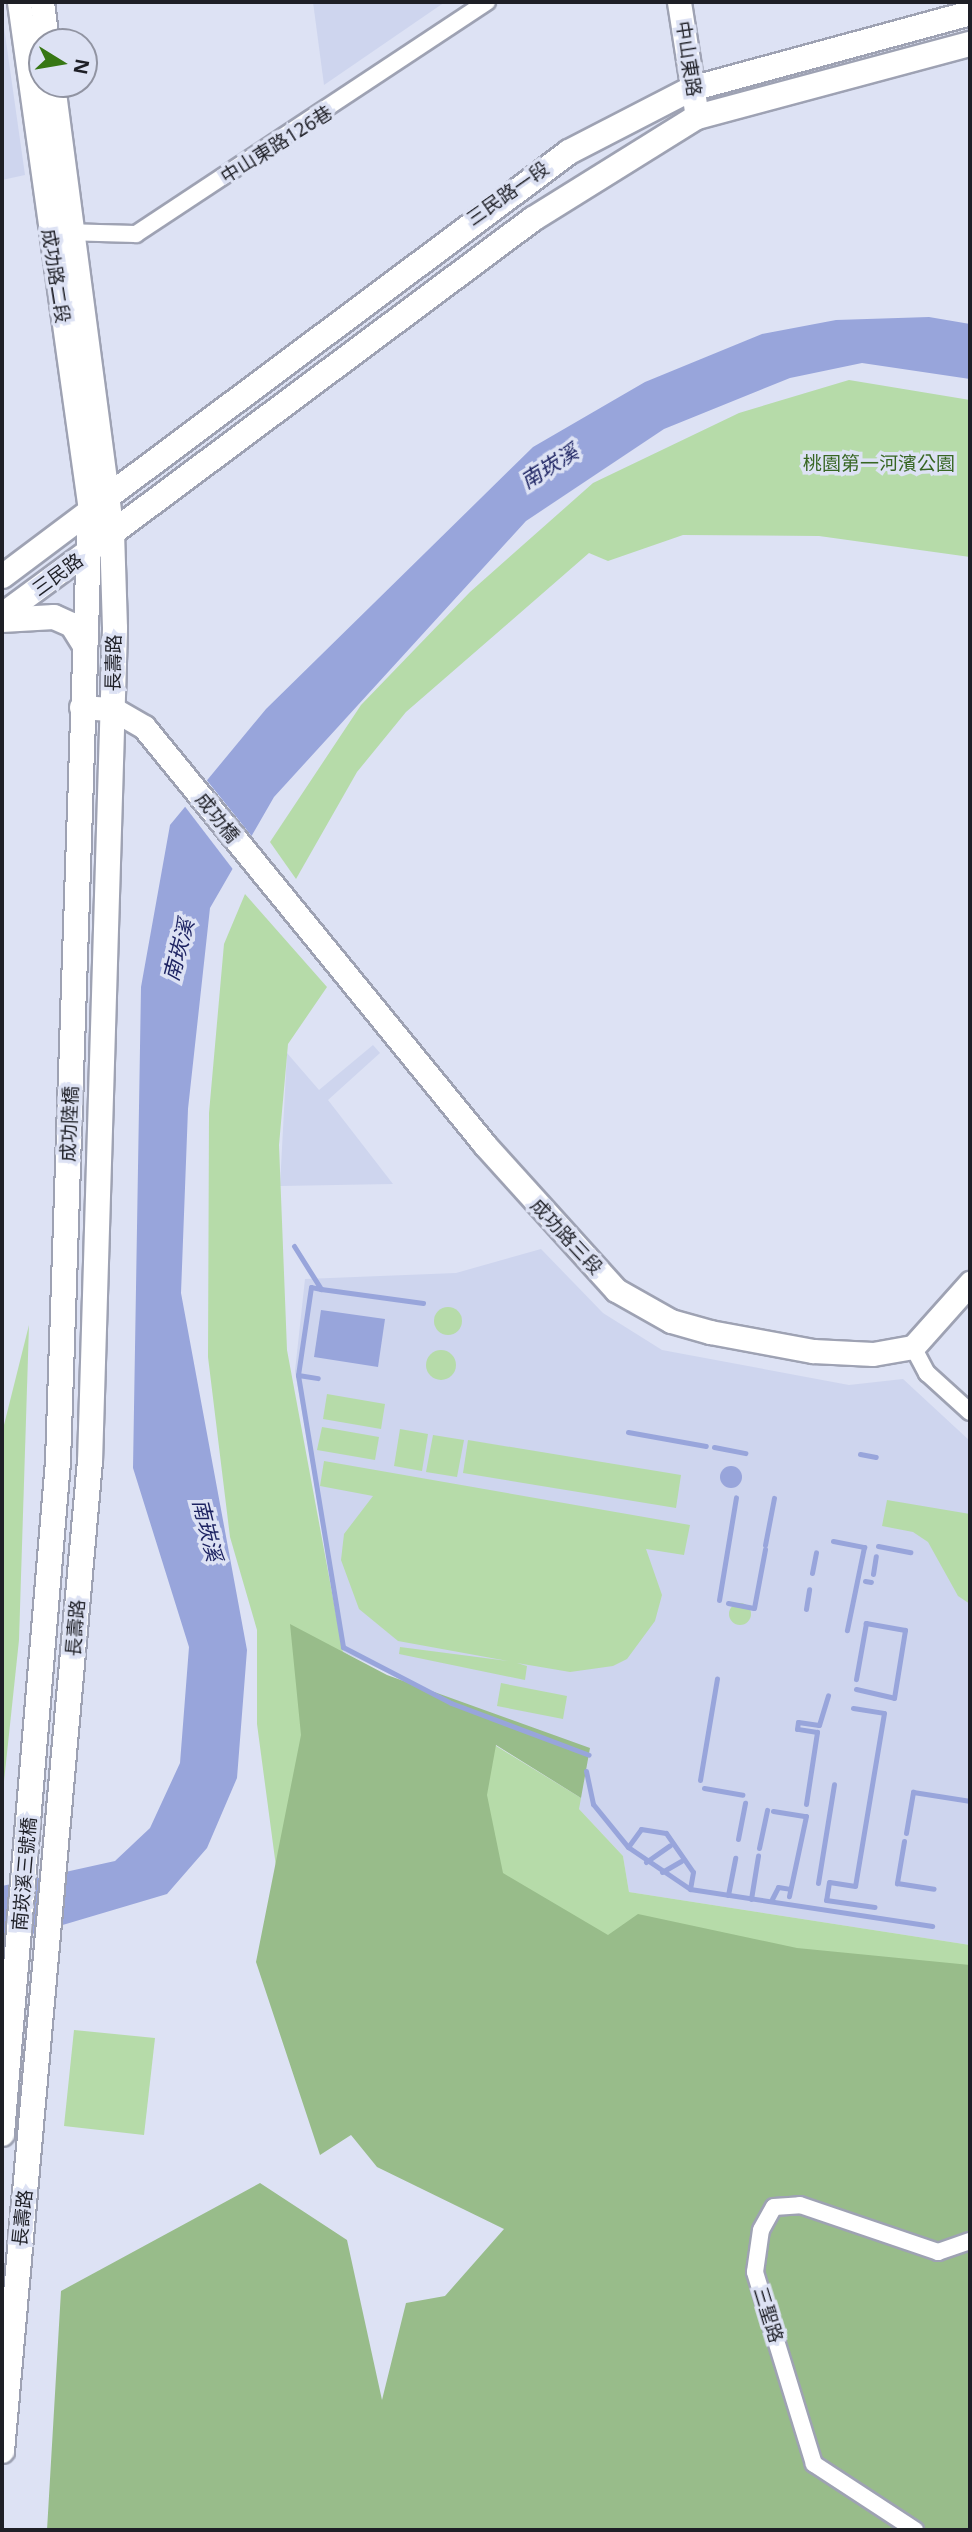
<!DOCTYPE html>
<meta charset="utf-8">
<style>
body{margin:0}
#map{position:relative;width:972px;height:2532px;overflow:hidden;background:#dde2f4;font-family:"Noto Sans","Noto Sans TC",sans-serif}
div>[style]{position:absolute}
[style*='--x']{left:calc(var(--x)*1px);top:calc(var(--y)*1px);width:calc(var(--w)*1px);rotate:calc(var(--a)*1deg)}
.built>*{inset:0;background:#ced5ee}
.green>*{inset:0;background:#b6dba9}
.round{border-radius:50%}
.forest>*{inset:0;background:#98bc8a}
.water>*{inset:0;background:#98a5db}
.pier>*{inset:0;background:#dde2f4}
.stream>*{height:5px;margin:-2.5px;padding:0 2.5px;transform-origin:2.5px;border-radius:2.5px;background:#98a5db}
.roads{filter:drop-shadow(2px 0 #9ea2b3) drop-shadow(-2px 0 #9ea2b3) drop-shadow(0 2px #9ea2b3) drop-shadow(0 -2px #9ea2b3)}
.street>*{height:16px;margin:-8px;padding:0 8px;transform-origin:8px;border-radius:8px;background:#fff}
.secondary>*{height:23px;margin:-11.5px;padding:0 11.5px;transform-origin:11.5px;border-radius:11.5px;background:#fff}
.primary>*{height:24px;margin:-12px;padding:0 12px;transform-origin:12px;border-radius:12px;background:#fff}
span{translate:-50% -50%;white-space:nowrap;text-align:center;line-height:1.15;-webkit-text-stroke:7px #dde2f4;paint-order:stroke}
.street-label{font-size:19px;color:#1e1f26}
.park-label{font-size:19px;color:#376623}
.water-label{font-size:21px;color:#1d2362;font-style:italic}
.frame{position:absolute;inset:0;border:4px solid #1e1f26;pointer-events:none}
.north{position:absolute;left:28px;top:28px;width:70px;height:70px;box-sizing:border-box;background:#dde2f4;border:2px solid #9194a2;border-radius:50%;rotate:101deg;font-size:19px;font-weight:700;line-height:28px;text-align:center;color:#1e1f26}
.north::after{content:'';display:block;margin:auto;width:24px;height:32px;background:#377714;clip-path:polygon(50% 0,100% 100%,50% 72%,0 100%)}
</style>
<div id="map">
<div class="built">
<i style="clip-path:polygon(313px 2px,445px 2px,324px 85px)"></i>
<i style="clip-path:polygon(2px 13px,25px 175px,2px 180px)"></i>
<i style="clip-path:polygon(373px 1045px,380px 1053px,328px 1100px,393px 1184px,280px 1186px,287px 1053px,319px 1090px)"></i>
<i style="clip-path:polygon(541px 1249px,603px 1313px,662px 1350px,849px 1385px,903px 1379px,970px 1441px,970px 1945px,629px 1892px,623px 1856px,578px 1808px,581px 1762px,343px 1652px,295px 1371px,305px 1279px,456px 1273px)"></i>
</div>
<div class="green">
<i style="clip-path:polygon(849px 380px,970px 400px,970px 557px,819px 536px,683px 535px,608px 561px,589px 553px,406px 712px,357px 772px,296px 879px,270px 842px,361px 705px,470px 592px,593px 483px,739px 413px)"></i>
<i style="clip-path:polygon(245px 894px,327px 987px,288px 1044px,279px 1145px,287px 1350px,343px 1652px,581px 1798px,579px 1809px,623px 1856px,629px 1892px,970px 1945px,970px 2530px,281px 1904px,257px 1724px,257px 1630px,230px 1537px,208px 1357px,209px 1113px,224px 944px)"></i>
<i class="round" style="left:434px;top:1307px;width:28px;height:28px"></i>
<i style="clip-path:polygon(29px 1325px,19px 1640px,2px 1800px,2px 1433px)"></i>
<i class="round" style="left:426px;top:1350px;width:30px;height:30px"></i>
<i style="clip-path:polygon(327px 1394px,385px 1404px,381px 1429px,323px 1419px)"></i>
<i style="clip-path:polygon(322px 1427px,379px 1437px,375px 1460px,317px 1450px)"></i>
<i style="clip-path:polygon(400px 1429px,428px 1434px,422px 1471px,394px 1466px)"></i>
<i style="clip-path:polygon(433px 1435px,464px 1440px,457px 1477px,426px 1472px)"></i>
<i style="clip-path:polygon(468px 1440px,681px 1475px,676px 1508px,463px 1473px)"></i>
<i style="clip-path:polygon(324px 1461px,690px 1525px,684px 1555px,646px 1549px,662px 1595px,655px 1621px,627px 1659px,613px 1666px,570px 1672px,517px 1663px,527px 1666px,525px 1680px,399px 1654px,400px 1647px,508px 1661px,398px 1641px,359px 1609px,341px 1560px,344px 1534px,373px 1496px,320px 1486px)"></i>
<i style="clip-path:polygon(887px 1500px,970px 1514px,970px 1604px,958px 1596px,928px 1542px,913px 1532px,882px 1526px)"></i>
<i class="round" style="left:729px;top:1603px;width:22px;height:22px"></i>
<i style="clip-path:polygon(501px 1683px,567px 1696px,563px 1719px,497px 1706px)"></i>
<i style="clip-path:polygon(74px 2030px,155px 2038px,144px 2135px,64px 2126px)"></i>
</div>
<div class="forest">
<i style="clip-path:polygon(290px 1624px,387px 1675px,590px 1748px,581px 1798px,496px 1745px,487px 1795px,503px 1873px,608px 1935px,638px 1914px,797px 1948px,970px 1965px,970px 2530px,47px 2530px,61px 2291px,260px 2183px,347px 2240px,382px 2400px,406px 2303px,445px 2296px,504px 2229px,377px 2167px,351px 2135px,320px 2155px,256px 1962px,301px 1735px)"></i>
</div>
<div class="water">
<i style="clip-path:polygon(929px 317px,970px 324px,970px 379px,862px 363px,790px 378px,664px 429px,526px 521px,274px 797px,210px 908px,188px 1109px,181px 1293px,247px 1650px,237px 1778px,207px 1848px,167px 1894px,2px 1943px,2px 1886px,115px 1861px,150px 1828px,180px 1763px,189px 1647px,133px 1468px,141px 987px,170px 825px,266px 709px,533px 447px,645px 382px,762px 334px,836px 320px)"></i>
<i style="clip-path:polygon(321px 1310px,385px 1319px,378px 1367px,314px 1357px)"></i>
<i class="round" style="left:720px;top:1466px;width:22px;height:22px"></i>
</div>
<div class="pier">
<i style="clip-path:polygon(205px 778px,254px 839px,235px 872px,183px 804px)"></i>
</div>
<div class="stream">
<i style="--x:294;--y:1246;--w:51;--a:57.9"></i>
<i style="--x:321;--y:1289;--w:10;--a:-169"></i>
<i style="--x:311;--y:1287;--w:89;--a:98.4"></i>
<i style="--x:298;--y:1375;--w:276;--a:80.6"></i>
<i style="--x:343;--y:1647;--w:122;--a:27.4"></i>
<i style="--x:451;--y:1703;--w:147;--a:20.6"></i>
<i style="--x:321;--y:1289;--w:103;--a:7.8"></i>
<i style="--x:298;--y:1375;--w:20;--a:9"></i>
<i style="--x:628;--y:1432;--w:79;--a:10.2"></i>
<i style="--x:714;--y:1447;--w:32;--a:11"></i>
<i style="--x:860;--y:1454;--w:16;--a:11"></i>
<i style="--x:833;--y:1541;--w:32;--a:11"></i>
<i style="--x:864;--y:1547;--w:85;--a:101.6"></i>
<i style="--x:765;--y:1545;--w:48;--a:-79.2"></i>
<i style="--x:878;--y:1546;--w:33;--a:11"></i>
<i style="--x:812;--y:1573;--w:21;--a:-79"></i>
<i style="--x:873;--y:1574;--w:18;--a:-81"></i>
<i style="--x:865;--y:1581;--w:6;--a:9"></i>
<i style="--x:719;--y:1600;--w:104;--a:-80.6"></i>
<i style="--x:728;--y:1603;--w:26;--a:11"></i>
<i style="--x:754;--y:1608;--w:60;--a:-79.4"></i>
<i style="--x:806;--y:1609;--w:20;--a:-81"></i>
<i style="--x:856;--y:1689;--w:39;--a:13"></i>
<i style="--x:894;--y:1698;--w:69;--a:-80.8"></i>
<i style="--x:905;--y:1630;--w:40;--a:-170"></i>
<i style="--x:866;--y:1623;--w:57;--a:100.1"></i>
<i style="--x:853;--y:1708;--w:31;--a:9"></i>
<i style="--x:884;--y:1713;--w:175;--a:99.5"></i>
<i style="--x:855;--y:1886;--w:26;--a:-171"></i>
<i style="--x:829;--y:1882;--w:18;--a:99"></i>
<i style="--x:826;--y:1900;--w:49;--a:8.3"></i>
<i style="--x:586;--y:1771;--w:34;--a:78"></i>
<i style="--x:593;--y:1804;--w:55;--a:50.9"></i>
<i style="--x:628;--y:1847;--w:75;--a:34.1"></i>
<i style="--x:690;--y:1889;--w:245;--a:8.7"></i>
<i style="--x:700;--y:1780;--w:103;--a:-80.5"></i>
<i style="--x:704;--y:1788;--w:39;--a:10"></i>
<i style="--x:806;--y:1804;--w:73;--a:-81.3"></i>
<i style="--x:817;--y:1732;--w:20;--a:-171"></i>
<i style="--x:797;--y:1729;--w:7;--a:-82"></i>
<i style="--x:798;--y:1722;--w:21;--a:8"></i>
<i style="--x:819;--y:1725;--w:31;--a:-73"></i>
<i style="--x:773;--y:1811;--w:33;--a:9"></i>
<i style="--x:806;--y:1816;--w:82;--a:102"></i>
<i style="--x:906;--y:1833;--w:42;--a:-80.3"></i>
<i style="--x:913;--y:1792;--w:58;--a:9"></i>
<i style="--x:738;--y:1839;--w:37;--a:-79"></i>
<i style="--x:904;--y:1841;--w:43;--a:99.5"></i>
<i style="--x:897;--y:1883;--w:37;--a:9"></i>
<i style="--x:628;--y:1847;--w:22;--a:-54"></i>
<i style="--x:641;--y:1829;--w:25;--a:9"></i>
<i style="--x:666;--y:1833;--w:47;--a:55.3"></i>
<i style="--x:693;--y:1872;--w:17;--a:100"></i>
<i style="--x:759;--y:1848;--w:39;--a:-78"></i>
<i style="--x:646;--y:1862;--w:29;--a:-35"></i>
<i style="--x:662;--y:1872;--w:22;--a:-30"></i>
<i style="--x:818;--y:1883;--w:100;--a:-80.8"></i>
<i style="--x:728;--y:1895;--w:38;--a:-79"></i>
<i style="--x:751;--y:1899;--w:44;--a:-80.8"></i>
<i style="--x:772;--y:1899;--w:13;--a:-63"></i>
<i style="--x:778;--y:1887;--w:12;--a:9"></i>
</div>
<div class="roads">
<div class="street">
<i style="--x:63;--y:232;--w:73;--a:1.6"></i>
<i style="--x:136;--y:234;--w:421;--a:-33.5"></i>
<i style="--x:913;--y:1347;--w:30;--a:62"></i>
<i style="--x:927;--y:1373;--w:58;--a:42.2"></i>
<i style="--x:915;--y:2530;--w:121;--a:-146.8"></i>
<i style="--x:814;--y:2464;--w:201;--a:-107.1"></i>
<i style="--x:755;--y:2272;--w:42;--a:-81.9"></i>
<i style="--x:761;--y:2230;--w:26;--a:-61"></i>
<i style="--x:774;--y:2207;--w:26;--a:-4"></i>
<i style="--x:800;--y:2205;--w:146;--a:18.8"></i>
<i style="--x:938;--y:2252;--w:34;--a:-19"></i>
</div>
<div class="secondary">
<i style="--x:42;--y:2;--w:40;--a:82.9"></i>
<i style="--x:679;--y:2;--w:116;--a:81.1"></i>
<i style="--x:2;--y:576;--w:110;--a:-36.9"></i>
<i style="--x:90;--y:510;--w:513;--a:-97.96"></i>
<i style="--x:2;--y:614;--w:137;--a:-36.4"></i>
<i style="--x:112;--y:533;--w:453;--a:-97.5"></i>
<i style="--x:81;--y:707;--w:32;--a:4"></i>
<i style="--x:113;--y:709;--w:36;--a:30"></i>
<i style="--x:144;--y:727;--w:539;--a:50.79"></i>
<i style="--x:485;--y:1145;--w:195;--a:47.9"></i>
<i style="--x:616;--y:1290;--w:63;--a:29.4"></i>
<i style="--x:671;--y:1321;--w:41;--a:15.8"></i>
<i style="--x:710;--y:1332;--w:105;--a:10.5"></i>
<i style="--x:813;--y:1351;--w:60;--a:2.9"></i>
<i style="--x:873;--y:1354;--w:41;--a:-9.9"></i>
<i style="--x:913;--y:1347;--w:86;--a:-48.3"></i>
</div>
<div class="primary">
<i style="--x:2;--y:620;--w:52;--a:-3.3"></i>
<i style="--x:54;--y:617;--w:20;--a:24"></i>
<i style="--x:72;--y:625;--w:25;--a:58"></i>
<i style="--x:2;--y:2134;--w:675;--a:-85.24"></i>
<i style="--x:58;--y:1461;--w:952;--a:-88.07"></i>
<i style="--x:90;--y:510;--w:598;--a:-36.77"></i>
<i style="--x:569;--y:152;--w:137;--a:-27.3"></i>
<i style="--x:691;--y:89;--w:289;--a:-15.2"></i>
<i style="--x:2;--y:2451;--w:993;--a:-84.92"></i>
<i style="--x:90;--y:1462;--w:834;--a:-88.28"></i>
<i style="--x:115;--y:628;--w:95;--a:-91.8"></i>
<i style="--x:112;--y:533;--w:525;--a:-36.72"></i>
<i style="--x:533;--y:219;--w:193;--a:-31.9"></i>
<i style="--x:697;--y:117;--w:283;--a:-15"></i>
</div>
</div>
<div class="street-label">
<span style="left:688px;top:59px;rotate:81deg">中山東路</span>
<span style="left:277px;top:145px;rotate:-32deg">中山東路126巷</span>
<span style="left:508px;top:194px;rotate:-35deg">三民路一段</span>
<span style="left:55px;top:276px;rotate:81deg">成功路二段</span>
<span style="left:58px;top:575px;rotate:-36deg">三民路</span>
<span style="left:114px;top:663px;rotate:-89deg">長壽路</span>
<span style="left:217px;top:818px;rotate:51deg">成功橋</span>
<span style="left:70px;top:1124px;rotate:-88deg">成功陸橋</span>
<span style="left:566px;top:1237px;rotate:47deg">成功路三段</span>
<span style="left:76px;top:1628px;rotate:-85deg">長壽路</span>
<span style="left:25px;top:1874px;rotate:-85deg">南崁溪三號橋</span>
<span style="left:23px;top:2218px;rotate:-84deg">長壽路</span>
<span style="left:768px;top:2315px;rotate:73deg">三聖路</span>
</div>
<div class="park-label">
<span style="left:879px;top:464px">桃園第一河濱公園</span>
</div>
<div class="water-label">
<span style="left:549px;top:466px;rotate:-32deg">南崁溪</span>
<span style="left:178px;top:950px;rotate:-75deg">南崁溪</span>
<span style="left:208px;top:1530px;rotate:76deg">南崁溪</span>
</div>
<div class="frame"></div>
<div class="north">N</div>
</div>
